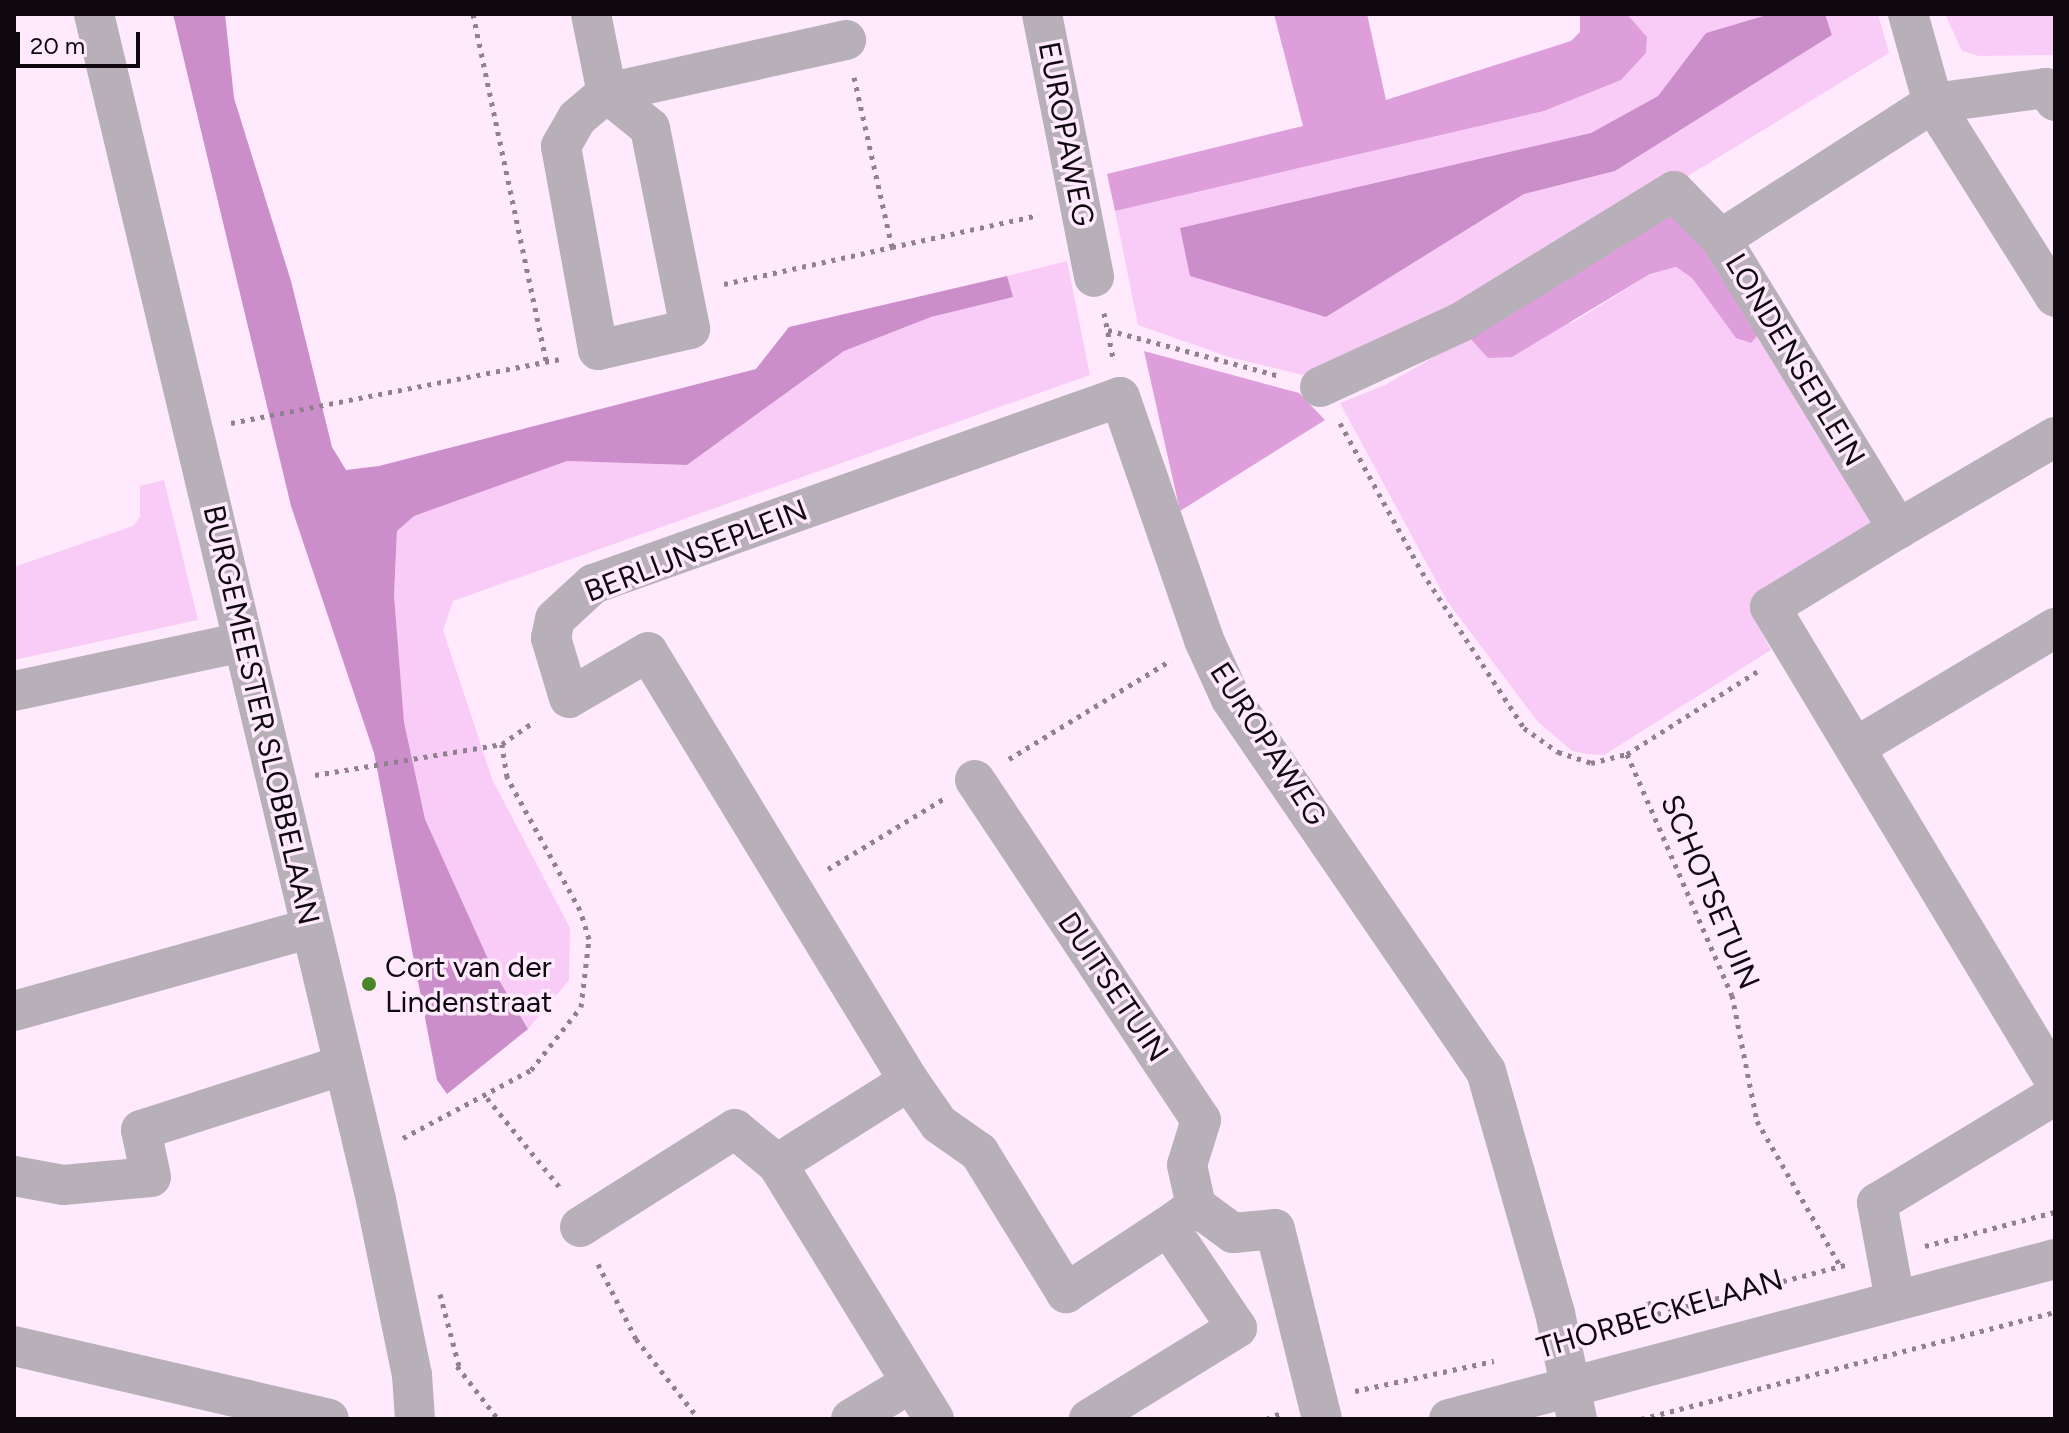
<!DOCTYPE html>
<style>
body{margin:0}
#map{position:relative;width:2069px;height:1433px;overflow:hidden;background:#feeafc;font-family:Figtree,sans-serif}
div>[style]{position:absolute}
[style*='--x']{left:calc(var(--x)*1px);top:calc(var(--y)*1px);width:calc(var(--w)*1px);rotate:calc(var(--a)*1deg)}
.green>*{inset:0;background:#f9ccf7}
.forest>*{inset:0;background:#de9edc}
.water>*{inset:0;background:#cc8eca}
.path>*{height:5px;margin-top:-2.5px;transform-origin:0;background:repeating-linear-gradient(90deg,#8f828e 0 4px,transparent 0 10px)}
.minor>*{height:40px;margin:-20px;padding:0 20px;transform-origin:20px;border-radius:20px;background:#b8b0b8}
.dots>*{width:22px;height:22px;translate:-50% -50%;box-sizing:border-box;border:4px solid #feeafc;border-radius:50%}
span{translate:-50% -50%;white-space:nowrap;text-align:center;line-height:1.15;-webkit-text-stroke:7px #feeafc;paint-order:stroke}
.street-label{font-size:30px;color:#0f090f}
.poi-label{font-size:30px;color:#0f090f}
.left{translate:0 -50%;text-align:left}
.frame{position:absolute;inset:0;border:16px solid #0f090f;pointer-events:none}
.scale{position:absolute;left:16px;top:32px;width:124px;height:36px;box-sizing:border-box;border:4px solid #0f090f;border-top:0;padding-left:10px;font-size:24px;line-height:28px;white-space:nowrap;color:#0f090f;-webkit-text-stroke:6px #feeafc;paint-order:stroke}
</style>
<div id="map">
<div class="green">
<i style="clip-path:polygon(1627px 14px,1770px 14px,1706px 33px,1658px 96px,1591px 133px,1180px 228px,1326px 317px,1524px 194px,1615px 171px,1832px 35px,1825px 14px,1878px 14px,1889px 53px,1588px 237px,1327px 381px,1229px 357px,1138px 325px,1115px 211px,1544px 111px,1621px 80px,1646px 53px,1647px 37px)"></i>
<i style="clip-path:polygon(1945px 14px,2055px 14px,2055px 55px,1979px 56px,1962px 51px)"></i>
<i style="clip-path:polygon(1067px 261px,1090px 375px,453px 601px,443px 630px,492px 779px,570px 928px,569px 980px,528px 1029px,493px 970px,425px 819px,404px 722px,394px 595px,397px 531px,413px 516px,567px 461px,687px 465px,844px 351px,931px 317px,1012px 297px,1007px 276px)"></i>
<i style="clip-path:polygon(1676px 267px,1692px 278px,1736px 338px,1763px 329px,1887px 525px,1750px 610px,1771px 650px,1604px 755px,1587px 754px,1572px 751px,1538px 722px,1447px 601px,1340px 403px,1385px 385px,1469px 337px,1574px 322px,1650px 274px)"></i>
<i style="clip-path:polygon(164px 480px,198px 620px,14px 660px,14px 567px,133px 526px,140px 517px,140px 486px)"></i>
</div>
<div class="forest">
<i style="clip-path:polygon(1274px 14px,1367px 14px,1386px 100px,1571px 41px,1580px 32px,1580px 14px,1627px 14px,1647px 37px,1646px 53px,1621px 80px,1544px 111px,1115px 211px,1107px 174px,1303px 126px)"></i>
<i style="clip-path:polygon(1684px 204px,1763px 329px,1751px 343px,1736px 338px,1692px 278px,1676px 267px,1650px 274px,1512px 357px,1488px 358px,1469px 337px)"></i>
<i style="clip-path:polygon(1144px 351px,1299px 393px,1325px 420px,1180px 511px)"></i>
</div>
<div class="water">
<i style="clip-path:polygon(173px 14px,225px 14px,234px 98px,291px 281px,332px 447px,346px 470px,379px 466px,756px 369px,789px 327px,1007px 276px,1013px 297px,931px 317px,844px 351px,687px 465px,567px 461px,414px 516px,397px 531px,394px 595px,404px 722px,425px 819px,493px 970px,528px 1029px,447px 1094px,437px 1080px,374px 753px,291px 506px)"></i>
<i style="clip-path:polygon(1770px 14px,1825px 14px,1832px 35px,1615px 171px,1524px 194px,1326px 317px,1190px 276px,1180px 228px,1591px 133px,1658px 96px,1706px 33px)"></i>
</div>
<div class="path">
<i style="--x:473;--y:14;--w:355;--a:78.1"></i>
<i style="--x:892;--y:247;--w:150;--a:-12.3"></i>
<i style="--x:724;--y:284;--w:172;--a:-12.4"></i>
<i style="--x:892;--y:247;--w:174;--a:-102.6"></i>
<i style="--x:1104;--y:313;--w:46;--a:78.7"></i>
<i style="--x:1108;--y:330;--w:178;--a:15"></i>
<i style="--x:231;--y:423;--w:334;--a:-11"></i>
<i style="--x:1340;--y:423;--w:170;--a:61.2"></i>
<i style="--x:1422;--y:572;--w:186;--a:56.8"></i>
<i style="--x:1524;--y:728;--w:42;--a:35.2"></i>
<i style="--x:1558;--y:752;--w:35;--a:18"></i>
<i style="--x:1591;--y:763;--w:37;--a:-14"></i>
<i style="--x:1627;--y:754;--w:159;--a:-32.4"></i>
<i style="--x:1627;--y:754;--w:263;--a:66.5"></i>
<i style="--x:1732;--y:995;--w:128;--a:78.8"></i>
<i style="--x:1757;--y:1121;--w:168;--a:60.1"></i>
<i style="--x:1009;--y:759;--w:190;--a:-31.4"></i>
<i style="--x:315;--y:775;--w:190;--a:-9.4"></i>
<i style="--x:502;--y:744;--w:40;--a:-34.9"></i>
<i style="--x:828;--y:869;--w:135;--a:-31.3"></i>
<i style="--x:487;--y:1098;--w:119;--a:50.8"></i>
<i style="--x:403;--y:1138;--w:145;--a:-28"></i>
<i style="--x:531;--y:1070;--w:80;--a:-51.6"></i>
<i style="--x:581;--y:1007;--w:68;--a:-83.3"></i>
<i style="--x:589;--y:939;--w:30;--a:-107"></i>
<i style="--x:580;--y:910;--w:152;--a:-118.8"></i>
<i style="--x:507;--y:777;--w:33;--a:-99"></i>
<i style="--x:1925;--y:1246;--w:134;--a:-14.7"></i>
<i style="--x:598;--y:1264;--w:84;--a:63.1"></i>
<i style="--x:636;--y:1339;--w:102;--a:51.8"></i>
<i style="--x:440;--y:1294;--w:74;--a:75.2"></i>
<i style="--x:1648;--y:1301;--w:14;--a:69"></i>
<i style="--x:1599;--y:1329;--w:258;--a:-14.6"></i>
<i style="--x:457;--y:1366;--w:67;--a:52.3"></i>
<i style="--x:1355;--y:1391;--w:142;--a:-12.2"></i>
<i style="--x:1266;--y:1419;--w:16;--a:-22"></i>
<i style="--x:1641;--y:1419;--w:428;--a:-14.5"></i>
</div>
<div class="minor">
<i style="--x:94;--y:14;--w:1219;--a:76.62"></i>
<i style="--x:376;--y:1200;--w:179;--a:78.4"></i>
<i style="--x:412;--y:1375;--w:44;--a:86.1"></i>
<i style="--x:591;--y:14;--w:81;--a:78.6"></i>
<i style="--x:607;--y:93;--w:245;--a:-12.5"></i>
<i style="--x:1042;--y:14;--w:268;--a:78.8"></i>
<i style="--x:607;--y:93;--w:55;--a:39.1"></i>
<i style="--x:650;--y:128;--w:205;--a:78.7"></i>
<i style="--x:690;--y:329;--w:94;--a:167.1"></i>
<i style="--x:598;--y:350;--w:207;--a:-100.3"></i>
<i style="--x:561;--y:146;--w:32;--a:-60"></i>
<i style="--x:577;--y:118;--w:39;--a:-40"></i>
<i style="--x:2055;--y:101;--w:16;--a:-125"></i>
<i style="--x:2046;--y:88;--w:114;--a:172.4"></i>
<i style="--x:1933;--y:103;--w:229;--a:57.8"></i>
<i style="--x:1721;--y:239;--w:252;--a:-32.7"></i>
<i style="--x:1933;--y:103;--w:92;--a:-105.7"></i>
<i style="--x:1320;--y:387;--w:155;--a:-24.7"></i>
<i style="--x:1461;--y:322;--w:250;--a:-31.6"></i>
<i style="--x:1674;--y:191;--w:67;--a:45.6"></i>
<i style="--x:1721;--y:239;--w:340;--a:58.6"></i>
<i style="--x:1898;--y:529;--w:150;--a:148.6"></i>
<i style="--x:1770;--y:607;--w:553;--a:58.98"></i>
<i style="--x:1898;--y:529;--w:182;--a:-30.4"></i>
<i style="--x:14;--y:691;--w:234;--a:-12.1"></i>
<i style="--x:1856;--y:747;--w:232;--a:-30.9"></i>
<i style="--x:975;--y:780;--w:408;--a:56.4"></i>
<i style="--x:1201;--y:1120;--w:47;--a:107.3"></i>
<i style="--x:1187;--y:1165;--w:42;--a:77.6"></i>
<i style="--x:1196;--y:1206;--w:34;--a:144"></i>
<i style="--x:1168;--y:1226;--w:123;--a:55.9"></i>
<i style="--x:1237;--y:1328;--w:174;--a:148.4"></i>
<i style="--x:14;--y:1011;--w:308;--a:-15.6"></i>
<i style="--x:909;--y:1081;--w:52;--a:55.1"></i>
<i style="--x:939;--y:1124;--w:49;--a:35"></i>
<i style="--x:979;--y:1152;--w:166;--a:58.3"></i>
<i style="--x:1066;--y:1293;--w:122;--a:-33.3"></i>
<i style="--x:14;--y:1176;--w:50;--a:10.4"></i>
<i style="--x:63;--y:1185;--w:88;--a:-5.2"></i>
<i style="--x:151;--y:1177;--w:48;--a:-102"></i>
<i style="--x:141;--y:1130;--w:213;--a:-17.8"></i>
<i style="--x:1196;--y:1206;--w:46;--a:36.1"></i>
<i style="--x:1233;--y:1233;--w:42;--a:-5.4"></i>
<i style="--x:1275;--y:1229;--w:196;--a:76.1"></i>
<i style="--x:580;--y:1227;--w:183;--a:-32.3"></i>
<i style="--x:735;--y:1129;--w:55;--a:39.8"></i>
<i style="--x:1895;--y:1300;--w:99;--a:-100.5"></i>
<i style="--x:1877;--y:1203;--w:208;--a:-31.2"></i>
<i style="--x:14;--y:1346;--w:323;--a:13"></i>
<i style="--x:851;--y:1419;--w:70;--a:-31"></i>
<i style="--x:934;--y:1419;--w:299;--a:-121.6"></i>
<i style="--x:777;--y:1164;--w:156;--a:-32.2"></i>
<i style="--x:909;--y:1081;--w:502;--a:-121.32"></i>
<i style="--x:648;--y:652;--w:91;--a:149.8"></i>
<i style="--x:569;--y:698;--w:63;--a:-106.7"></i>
<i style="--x:551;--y:638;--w:19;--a:-78"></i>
<i style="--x:555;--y:619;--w:52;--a:-42.6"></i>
<i style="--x:593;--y:584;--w:559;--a:-19.54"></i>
<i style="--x:1120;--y:397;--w:257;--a:70.9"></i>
<i style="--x:1204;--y:640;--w:65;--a:65.4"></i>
<i style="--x:1231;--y:699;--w:451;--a:55.6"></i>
<i style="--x:1486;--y:1071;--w:252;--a:74.1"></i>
<i style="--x:1555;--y:1313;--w:108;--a:78.3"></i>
<i style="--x:1449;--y:1419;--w:627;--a:-14.79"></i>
</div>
<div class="dots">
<i style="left:369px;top:984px;background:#488729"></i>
</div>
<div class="street-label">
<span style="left:1066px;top:134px;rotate:79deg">EUROPAWEG</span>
<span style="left:1795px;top:360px;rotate:59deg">LONDENSEPLEIN</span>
<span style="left:696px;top:551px;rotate:-21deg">BERLIJNSEPLEIN</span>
<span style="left:261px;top:715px;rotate:77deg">BURGEMEESTER SLOBBELAAN</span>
<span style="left:1268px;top:744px;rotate:57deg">EUROPAWEG</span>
<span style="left:1710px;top:892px;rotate:67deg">SCHOTSETUIN</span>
<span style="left:1113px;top:987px;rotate:56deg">DUITSETUIN</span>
<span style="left:1660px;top:1314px;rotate:-16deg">THORBECKELAAN</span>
</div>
<div class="poi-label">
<span class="left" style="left:385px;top:984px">Cort van der<br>Lindenstraat</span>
</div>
<div class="frame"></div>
<div class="scale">20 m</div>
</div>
